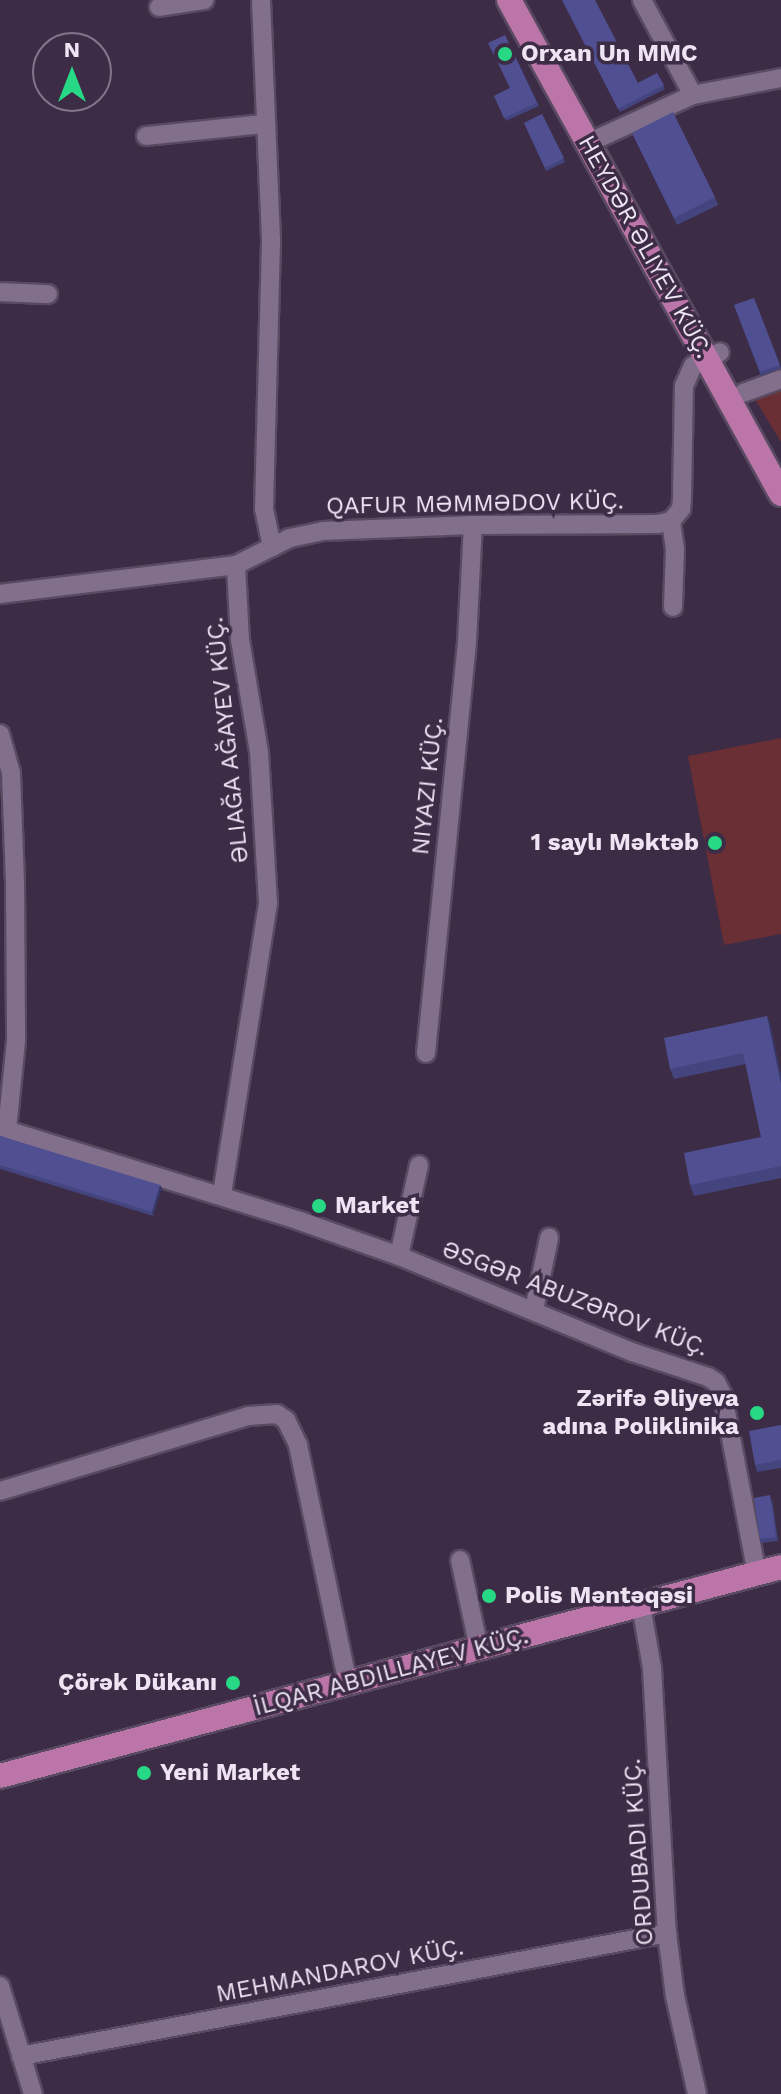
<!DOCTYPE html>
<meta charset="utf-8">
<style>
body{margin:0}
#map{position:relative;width:781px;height:2094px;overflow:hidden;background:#3d2c46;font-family:"Work Sans",sans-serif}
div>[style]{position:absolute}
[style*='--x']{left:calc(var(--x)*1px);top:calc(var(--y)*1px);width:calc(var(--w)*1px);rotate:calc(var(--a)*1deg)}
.green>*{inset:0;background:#692f35}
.roads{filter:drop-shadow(2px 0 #584a60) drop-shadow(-2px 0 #584a60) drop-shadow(0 2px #584a60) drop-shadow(0 -2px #584a60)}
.street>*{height:18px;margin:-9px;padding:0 9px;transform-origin:9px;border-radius:9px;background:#816f8c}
.primary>*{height:24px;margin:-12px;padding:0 12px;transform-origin:12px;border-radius:12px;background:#bc75a8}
.wall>*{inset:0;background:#44447e}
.shaded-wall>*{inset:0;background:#373766}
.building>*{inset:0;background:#4f4f92}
.dots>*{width:22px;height:22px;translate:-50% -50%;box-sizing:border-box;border:4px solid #3d2c46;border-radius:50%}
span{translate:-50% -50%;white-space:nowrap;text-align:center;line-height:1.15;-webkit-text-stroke:7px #3d2c46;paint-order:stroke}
.poi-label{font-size:24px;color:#eee4f4;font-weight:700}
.left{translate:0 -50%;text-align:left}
.right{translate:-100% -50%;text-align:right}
.street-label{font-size:24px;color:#eee4f4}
.north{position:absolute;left:32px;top:32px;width:80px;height:80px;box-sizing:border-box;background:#3d2c46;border:2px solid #84768c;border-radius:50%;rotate:0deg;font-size:22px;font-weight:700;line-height:32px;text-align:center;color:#eee4f4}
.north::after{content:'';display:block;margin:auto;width:28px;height:36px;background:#27d885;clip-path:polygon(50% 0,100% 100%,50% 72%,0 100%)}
</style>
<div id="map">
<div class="green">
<i style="clip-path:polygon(781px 388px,781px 442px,753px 396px)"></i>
<i style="clip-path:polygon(781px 738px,781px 934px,724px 945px,688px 756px)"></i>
</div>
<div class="roads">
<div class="street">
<i style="--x:261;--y:0;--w:242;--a:87.6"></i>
<i style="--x:271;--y:242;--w:267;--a:91.5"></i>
<i style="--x:264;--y:509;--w:39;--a:78"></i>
<i style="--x:642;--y:0;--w:108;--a:61.8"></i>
<i style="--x:159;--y:7;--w:46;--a:-8.8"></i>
<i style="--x:146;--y:136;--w:119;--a:-5.8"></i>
<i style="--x:588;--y:143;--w:115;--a:-24.6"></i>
<i style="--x:693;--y:95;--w:90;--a:-10.9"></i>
<i style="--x:0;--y:292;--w:48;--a:2.4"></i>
<i style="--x:743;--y:393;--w:40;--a:-20.2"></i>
<i style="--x:671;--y:521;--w:28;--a:82"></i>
<i style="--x:675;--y:549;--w:58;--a:92"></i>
<i style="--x:0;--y:594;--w:238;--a:-7"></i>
<i style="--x:236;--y:565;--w:60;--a:-26.6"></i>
<i style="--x:290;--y:538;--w:34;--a:-12"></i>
<i style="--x:323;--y:531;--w:150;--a:-2.3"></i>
<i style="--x:473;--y:525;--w:185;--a:-0.3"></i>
<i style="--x:658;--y:524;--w:13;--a:-13"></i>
<i style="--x:671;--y:521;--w:16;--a:-50"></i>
<i style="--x:681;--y:509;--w:10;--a:-84"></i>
<i style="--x:682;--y:499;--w:113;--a:-89"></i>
<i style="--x:684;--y:386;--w:22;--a:-66"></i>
<i style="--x:693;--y:366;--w:30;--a:-27"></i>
<i style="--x:0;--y:734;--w:41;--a:74.2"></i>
<i style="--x:11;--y:773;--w:111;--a:87.9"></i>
<i style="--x:15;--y:884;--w:157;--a:89.6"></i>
<i style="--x:16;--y:1041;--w:89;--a:95.8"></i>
<i style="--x:426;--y:1053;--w:413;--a:-84.3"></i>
<i style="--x:467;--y:642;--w:117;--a:-87.1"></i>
<i style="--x:0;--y:1128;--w:314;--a:17.2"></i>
<i style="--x:300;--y:1221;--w:105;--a:19.5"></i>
<i style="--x:399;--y:1256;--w:252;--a:22.4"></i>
<i style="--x:632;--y:1352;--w:80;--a:18.2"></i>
<i style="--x:708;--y:1377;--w:9;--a:32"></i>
<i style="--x:716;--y:1382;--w:16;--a:63"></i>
<i style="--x:723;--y:1396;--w:181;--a:79.2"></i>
<i style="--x:222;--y:1194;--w:295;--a:-81"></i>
<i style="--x:268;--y:903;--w:151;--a:-93.4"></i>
<i style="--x:259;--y:752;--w:114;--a:-99.6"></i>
<i style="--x:240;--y:640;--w:75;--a:-93.1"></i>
<i style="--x:399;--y:1256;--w:93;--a:-77.6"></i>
<i style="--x:534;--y:1310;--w:74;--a:-78.2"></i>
<i style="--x:0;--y:1491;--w:259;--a:-16.8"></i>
<i style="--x:248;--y:1416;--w:29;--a:-4"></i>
<i style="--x:277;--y:1414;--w:11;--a:34"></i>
<i style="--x:286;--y:1420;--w:28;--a:64"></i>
<i style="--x:298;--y:1445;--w:244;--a:78.2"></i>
<i style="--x:460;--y:1560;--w:91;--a:77.9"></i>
<i style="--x:641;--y:1605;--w:64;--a:80.1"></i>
<i style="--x:652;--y:1668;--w:265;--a:86.8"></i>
<i style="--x:667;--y:1933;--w:64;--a:82.8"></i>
<i style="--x:675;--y:1996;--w:100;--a:77.3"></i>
<i style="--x:0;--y:1986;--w:113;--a:73"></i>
<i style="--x:21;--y:2056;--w:658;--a:-10.78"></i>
</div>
<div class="primary">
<i style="--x:509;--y:0;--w:564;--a:61.16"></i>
<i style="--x:0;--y:1776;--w:808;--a:-14.98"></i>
</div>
</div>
<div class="wall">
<i style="clip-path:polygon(562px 0,638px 83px,657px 73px,665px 89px,620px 112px)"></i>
<i style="clip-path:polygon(505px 35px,539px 106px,506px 121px,494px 96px,510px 88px)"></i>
<i style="clip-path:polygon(542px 114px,565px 162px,546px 171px,524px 123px)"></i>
<i style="clip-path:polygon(632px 133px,715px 197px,718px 205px,677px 225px)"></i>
<i style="clip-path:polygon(754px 298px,781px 368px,761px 376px,734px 305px)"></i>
<i style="clip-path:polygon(767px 1016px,771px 1027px,781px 1076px,781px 1178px,694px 1196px,690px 1185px,761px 1137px,746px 1064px,674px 1079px,670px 1069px)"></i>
<i style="clip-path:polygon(0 1136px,162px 1188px,153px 1216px,0 1169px)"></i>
<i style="clip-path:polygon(781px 1425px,781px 1468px,757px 1472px,755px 1465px)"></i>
<i style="clip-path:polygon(772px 1499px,778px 1541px,761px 1543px,760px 1539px)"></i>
</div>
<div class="shaded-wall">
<i style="clip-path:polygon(767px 1016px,771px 1027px,781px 1076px,781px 1084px)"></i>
<i style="clip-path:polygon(160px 1185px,162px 1188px,153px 1216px,152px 1212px)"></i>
</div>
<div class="building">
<i style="clip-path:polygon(562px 0,595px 0,638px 83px,657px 73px,664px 85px,618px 109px)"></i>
<i style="clip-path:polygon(505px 35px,537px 103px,504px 118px,494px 96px,510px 88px,488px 43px)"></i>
<i style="clip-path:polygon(673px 112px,715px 197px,674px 218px,632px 133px)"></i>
<i style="clip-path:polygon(542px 114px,564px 158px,545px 168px,524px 123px)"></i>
<i style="clip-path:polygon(754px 298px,780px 365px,760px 372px,734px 305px)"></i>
<i style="clip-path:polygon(767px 1016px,781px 1084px,781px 1166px,690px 1185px,684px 1153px,761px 1137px,743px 1053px,670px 1069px,664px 1038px)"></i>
<i style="clip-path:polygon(0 1136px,160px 1185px,152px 1212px,0 1165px)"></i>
<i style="clip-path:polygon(781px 1425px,781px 1460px,755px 1465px,749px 1431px)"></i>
<i style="clip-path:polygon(770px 1495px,776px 1537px,760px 1539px,754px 1498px)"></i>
</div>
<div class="dots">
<i style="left:505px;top:54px;background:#27d885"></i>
<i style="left:715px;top:843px;background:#27d885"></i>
<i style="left:319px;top:1206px;background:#27d885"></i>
<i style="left:757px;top:1413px;background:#27d885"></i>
<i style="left:489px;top:1596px;background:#27d885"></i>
<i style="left:233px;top:1683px;background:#27d885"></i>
<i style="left:144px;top:1773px;background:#27d885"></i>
</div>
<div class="poi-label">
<span class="left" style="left:521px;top:54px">Orxan Un MMC</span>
<span class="right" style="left:699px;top:843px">1 saylı Məktəb</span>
<span class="left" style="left:335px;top:1206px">Market</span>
<span class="right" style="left:739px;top:1413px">Zərifə Əliyeva<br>adına Poliklinika</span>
<span class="left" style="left:505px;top:1596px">Polis Məntəqəsi</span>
<span class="right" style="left:217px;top:1683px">Çörək Dükanı</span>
<span class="left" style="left:160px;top:1773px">Yeni Market</span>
</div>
<div class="street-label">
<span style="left:645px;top:247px;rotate:61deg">HEYDƏR ƏLIYEV KÜÇ.</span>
<span style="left:475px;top:504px;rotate:-1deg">QAFUR MƏMMƏDOV KÜÇ.</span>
<span style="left:228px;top:740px;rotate:-96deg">ƏLIAĞA AĞAYEV KÜÇ.</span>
<span style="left:428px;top:786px;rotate:-84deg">NIYAZI KÜÇ.</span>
<span style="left:575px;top:1299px;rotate:21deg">ƏSGƏR ABUZƏROV KÜÇ.</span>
<span style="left:391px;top:1672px;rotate:-15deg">İLQAR ABDILLAYEV KÜÇ.</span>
<span style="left:639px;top:1852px;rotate:-94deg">ORDUBADI KÜÇ.</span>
<span style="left:340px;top:1971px;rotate:-11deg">MEHMANDAROV KÜÇ.</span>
</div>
<div class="north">N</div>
</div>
